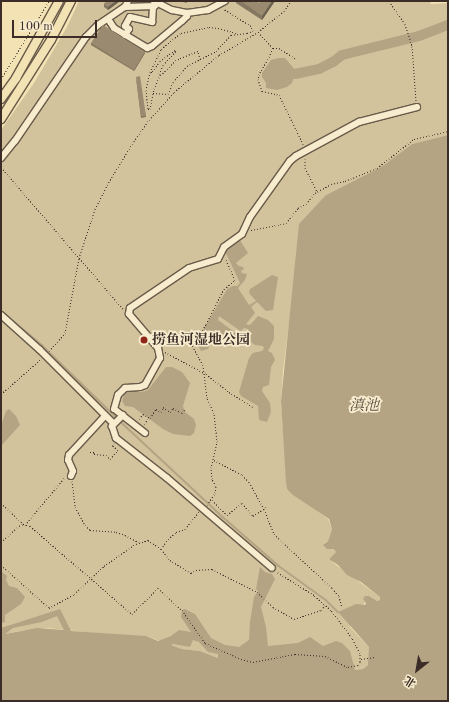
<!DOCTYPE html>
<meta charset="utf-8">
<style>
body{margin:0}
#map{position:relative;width:449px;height:702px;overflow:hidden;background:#f2e2b4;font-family:"Old Standard TT","Noto Serif SC",serif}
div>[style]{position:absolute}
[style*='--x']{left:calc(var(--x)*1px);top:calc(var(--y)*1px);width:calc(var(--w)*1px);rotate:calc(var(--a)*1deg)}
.green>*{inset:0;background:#d3c39c}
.water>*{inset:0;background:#b4a484}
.stream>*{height:1.5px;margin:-0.75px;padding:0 0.75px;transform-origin:0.75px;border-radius:0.75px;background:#b4a484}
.river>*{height:10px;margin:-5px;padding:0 5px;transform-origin:5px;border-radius:5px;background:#b4a484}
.path>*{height:1px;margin-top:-0.5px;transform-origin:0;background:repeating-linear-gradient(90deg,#3b2c27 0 1px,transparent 0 3px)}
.roads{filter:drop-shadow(1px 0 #695a4a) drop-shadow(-1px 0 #695a4a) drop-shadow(0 1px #695a4a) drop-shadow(0 -1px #695a4a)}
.minor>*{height:6px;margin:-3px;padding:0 3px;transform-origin:3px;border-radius:3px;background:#f7ecce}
.major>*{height:8px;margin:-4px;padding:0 4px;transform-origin:4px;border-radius:4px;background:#f2e2b4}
.path-bridge>*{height:1px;margin-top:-0.5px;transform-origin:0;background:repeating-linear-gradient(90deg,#3b2c27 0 1px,transparent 0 3px)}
.wall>*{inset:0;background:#847860}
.shaded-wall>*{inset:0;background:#6c614e}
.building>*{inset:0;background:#9a8b70}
.dots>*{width:11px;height:11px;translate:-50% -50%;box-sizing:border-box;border:2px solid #f7ecce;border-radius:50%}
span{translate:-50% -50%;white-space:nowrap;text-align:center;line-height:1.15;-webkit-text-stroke:3.5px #f7ecce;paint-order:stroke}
.poi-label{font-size:14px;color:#3b2c27;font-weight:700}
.left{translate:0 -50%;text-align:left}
.water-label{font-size:15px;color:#5f5043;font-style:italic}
.frame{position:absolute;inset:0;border:2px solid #3b2c27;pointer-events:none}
.north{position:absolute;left:397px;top:650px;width:40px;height:40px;-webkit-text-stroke:3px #f7ecce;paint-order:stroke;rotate:211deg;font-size:11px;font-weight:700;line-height:16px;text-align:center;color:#3b2c27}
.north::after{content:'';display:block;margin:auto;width:14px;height:18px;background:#3b2c27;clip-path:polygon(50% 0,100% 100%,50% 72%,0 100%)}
.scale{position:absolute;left:12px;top:20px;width:85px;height:18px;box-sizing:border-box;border:2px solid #3b2c27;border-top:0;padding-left:5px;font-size:12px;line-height:14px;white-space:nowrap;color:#3b2c27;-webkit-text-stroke:3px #f7ecce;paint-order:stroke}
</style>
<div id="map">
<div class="green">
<i style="clip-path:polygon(79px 1px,430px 1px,431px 4px,448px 3px,448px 135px,412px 144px,381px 167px,326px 195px,291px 309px,283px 371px,281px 401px,287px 489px,328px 519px,332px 529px,328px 541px,324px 543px,336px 552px,330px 558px,332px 562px,380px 597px,380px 600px,376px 601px,369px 596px,350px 627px,369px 647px,369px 664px,363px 669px,348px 671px,218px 658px,200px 651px,182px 649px,146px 636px,121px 636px,47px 628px,19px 631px,1px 635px,1px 130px,34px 83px,67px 27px)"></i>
</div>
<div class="water">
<i style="clip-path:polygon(279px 58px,285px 58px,296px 71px,292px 83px,287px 87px,277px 90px,266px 88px,266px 83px,262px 77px,262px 73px,271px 60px)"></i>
<i style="clip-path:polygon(evenodd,448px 135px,448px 701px,1px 701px,1px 628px,60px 609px,71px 631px,146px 636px,158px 641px,171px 636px,179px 630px,191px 632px,181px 617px,182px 610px,185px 609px,195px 614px,211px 638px,225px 645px,239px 647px,249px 640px,250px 622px,254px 597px,258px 591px,256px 589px,260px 567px,265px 572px,272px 574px,275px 579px,261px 607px,266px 627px,268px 646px,298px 643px,310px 637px,323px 646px,336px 641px,342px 643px,350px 651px,355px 670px,363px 669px,368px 665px,369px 647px,338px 612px,356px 604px,365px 605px,366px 603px,363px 599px,365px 596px,369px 596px,377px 601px,380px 600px,380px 597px,361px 582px,347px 575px,338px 565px,330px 560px,330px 558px,336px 552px,333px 549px,327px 549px,323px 545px,328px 541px,332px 529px,329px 519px,293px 495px,287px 489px,286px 483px,281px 401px,299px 224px,326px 195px,381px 167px,412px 144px,448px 135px,57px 616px,64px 630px,37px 628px,5px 634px,13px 628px,42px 622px,57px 616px,448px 135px,193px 640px,199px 642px,208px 652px,218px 654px,218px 658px,200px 651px,182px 649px,171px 645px,173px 644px,190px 647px,193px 640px)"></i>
<i style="clip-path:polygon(238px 237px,248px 253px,236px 263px,239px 266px,243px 267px,244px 269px,241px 271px,242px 273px,247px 274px,245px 280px,238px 288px,249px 305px,256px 301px,249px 293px,250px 289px,272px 275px,278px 277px,273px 310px,266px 311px,257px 302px,251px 307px,255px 313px,246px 324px,250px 325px,258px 316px,268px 320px,274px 326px,274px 339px,268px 351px,272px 353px,275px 360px,271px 367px,269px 385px,263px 387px,262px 391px,270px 403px,271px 412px,267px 422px,259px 420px,258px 406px,241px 396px,239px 392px,249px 358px,253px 353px,262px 351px,264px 348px,263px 346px,255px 345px,248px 340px,250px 334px,248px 329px,244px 328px,241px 331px,239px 330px,219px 316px,218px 320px,240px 336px,239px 340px,231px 345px,207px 330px,206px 332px,214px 338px,208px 349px,201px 351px,196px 342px,227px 289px,233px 286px,237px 286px,240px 283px,224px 249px)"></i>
<i style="clip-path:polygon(166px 367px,172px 367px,182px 372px,190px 383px,183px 406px,185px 412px,194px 419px,196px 425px,194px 433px,190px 436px,173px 434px,163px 429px,133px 407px,125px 406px,122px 401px,125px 393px,129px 390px,142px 392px,148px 390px)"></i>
<i style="clip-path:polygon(9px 409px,16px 416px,20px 425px,1px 446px,1px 426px,6px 411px)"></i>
<i style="clip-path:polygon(2px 572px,7px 576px,6px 580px,9px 586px,17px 588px,25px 597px,21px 604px,5px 615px,5px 622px,1px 623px)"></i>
</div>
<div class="stream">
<i style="--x:6;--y:315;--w:47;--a:39.8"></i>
<i style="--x:42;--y:345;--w:105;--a:44.2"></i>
<i style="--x:120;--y:421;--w:141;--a:43"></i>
<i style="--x:223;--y:517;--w:74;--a:41.2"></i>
<i style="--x:279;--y:566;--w:58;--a:35.9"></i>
<i style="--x:326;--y:600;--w:17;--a:45"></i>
</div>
<div class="river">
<i style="--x:295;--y:74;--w:25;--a:-12"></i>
<i style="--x:319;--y:69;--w:16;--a:-27"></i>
<i style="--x:333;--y:62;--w:11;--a:-38"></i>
<i style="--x:342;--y:55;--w:79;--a:-13.9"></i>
<i style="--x:419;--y:36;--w:31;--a:-21"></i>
</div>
<div class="path">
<i style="--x:389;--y:1;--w:28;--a:55"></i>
<i style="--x:405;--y:24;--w:23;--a:72"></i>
<i style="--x:412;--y:46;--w:55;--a:85.8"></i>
<i style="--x:258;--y:32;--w:22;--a:47"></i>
<i style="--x:273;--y:48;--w:6;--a:0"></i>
<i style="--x:279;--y:48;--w:20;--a:33"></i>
<i style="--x:273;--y:48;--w:12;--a:114"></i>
<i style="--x:268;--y:59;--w:17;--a:121"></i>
<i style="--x:259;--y:74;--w:5;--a:101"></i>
<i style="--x:258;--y:79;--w:13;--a:72"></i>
<i style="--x:262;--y:91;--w:17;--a:13"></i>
<i style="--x:279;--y:95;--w:55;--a:63.9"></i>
<i style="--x:200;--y:59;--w:8;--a:-104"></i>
<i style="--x:198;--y:51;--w:24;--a:158"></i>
<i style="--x:176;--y:60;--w:21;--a:135"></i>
<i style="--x:161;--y:75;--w:2;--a:-153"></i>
<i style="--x:159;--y:74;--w:10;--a:-66"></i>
<i style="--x:163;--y:65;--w:19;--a:-47"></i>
<i style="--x:176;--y:51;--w:1;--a:-135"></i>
<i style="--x:175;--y:50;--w:19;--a:144"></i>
<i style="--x:160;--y:61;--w:14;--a:126"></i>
<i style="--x:152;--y:72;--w:2;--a:180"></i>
<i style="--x:150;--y:72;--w:25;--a:-64"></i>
<i style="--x:161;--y:49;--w:26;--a:-39"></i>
<i style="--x:181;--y:33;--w:29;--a:-12"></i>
<i style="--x:209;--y:27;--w:9;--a:6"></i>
<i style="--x:218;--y:28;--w:20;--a:15"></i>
<i style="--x:150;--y:72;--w:18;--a:103"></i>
<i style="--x:146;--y:90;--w:19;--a:84"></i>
<i style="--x:148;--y:109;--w:2;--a:0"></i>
<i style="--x:150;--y:109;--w:20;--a:-79"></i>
<i style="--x:154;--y:89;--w:15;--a:-67"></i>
<i style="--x:1;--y:79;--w:92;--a:-58.4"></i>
<i style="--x:153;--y:93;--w:15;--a:4"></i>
<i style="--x:168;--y:94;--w:13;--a:-67"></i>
<i style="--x:173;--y:82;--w:21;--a:-49"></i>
<i style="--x:187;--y:66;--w:33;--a:-27"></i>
<i style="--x:216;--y:51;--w:22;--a:-47"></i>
<i style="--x:231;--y:35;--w:16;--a:-7"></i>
<i style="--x:247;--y:33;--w:6;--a:-18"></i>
<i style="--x:253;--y:31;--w:5;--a:-112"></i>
<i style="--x:251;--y:26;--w:32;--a:-148"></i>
<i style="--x:305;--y:159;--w:9;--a:90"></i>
<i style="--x:305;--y:168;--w:27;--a:63"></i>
<i style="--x:1;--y:167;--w:187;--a:49.3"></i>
<i style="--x:251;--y:230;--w:36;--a:-11"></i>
<i style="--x:286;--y:223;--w:19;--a:-51"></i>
<i style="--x:298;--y:208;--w:9;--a:-27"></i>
<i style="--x:306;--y:204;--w:14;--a:-51"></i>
<i style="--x:315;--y:193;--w:18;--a:-29"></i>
<i style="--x:331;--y:184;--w:14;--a:-12"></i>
<i style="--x:345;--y:181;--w:35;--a:-22"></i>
<i style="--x:377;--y:168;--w:47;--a:-38.1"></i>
<i style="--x:414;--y:139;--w:35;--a:-13"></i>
<i style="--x:49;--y:351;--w:24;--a:-48"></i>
<i style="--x:65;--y:333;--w:76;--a:-79.4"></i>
<i style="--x:79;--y:258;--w:52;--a:-71.9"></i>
<i style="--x:95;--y:209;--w:27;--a:-63"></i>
<i style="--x:107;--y:185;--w:48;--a:-58.6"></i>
<i style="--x:132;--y:144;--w:29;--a:-55"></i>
<i style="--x:149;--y:120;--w:38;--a:-48"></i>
<i style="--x:174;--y:92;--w:58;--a:-39.4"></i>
<i style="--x:219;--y:55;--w:45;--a:-30.5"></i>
<i style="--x:258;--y:32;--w:33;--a:-39"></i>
<i style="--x:284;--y:11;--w:12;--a:-55"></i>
<i style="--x:165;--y:352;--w:47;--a:28.2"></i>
<i style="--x:206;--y:374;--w:29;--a:38"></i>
<i style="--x:229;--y:392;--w:28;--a:32"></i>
<i style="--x:1;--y:394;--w:53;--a:-41.2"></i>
<i style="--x:139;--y:419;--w:6;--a:-51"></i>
<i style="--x:143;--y:414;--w:8;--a:30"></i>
<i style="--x:150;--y:418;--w:11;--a:-56"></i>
<i style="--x:156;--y:409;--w:6;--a:31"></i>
<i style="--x:161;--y:412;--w:5;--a:-68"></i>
<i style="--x:163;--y:407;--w:9;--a:36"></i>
<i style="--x:170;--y:412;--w:5;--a:-53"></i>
<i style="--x:173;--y:408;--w:10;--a:29"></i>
<i style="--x:182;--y:413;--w:5;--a:-53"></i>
<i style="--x:144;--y:424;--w:6;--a:-51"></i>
<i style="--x:90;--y:452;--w:4;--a:0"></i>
<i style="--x:94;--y:452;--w:2;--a:90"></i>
<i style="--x:94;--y:454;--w:12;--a:5"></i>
<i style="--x:106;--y:455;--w:6;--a:45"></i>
<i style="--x:110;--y:459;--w:12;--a:-48"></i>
<i style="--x:118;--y:450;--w:8;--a:-140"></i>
<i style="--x:112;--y:445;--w:3;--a:-45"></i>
<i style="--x:214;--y:460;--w:32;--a:28"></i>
<i style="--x:242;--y:475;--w:10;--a:45"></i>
<i style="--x:249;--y:482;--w:31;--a:61"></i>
<i style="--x:264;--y:509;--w:27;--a:68"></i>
<i style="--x:274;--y:534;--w:79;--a:43"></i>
<i style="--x:332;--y:588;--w:11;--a:49"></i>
<i style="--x:339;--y:596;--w:11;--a:75"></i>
<i style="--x:72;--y:481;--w:26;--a:83"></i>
<i style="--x:75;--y:507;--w:21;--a:61"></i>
<i style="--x:85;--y:525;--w:7;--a:45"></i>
<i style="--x:90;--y:530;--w:26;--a:4"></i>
<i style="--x:116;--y:532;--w:9;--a:18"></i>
<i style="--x:125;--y:535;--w:15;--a:28"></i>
<i style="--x:212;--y:500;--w:21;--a:45"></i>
<i style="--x:1;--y:503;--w:33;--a:43"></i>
<i style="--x:25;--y:525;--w:62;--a:-50.2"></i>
<i style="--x:207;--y:505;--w:14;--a:-56"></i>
<i style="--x:215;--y:493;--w:7;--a:-82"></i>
<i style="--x:216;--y:486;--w:8;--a:-120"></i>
<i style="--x:212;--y:479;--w:11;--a:-95"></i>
<i style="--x:211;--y:468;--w:27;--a:-77"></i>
<i style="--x:217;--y:442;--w:29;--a:-96"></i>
<i style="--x:214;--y:413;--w:17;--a:-115"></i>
<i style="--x:207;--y:398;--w:33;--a:-97"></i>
<i style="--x:203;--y:365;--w:23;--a:-119"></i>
<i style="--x:192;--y:345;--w:25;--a:-56"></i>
<i style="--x:206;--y:324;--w:39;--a:-63"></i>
<i style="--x:224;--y:289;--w:14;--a:-39"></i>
<i style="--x:235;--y:280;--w:24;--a:-114"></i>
<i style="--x:1;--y:542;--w:24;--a:-42"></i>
<i style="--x:19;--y:526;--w:4;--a:-27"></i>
<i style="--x:23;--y:524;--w:7;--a:16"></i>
<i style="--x:30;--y:526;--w:135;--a:40.8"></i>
<i style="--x:132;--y:614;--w:37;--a:-45"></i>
<i style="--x:158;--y:588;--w:33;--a:43"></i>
<i style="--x:182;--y:610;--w:40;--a:55.1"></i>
<i style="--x:205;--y:643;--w:39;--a:24"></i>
<i style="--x:241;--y:659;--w:12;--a:14"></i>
<i style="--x:253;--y:662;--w:43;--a:-10.8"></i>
<i style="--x:295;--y:654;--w:30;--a:4"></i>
<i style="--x:325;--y:656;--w:25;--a:26"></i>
<i style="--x:348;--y:667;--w:10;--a:-11"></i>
<i style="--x:358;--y:665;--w:4;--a:-56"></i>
<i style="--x:360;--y:662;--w:9;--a:-90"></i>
<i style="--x:360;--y:653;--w:17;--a:-118"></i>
<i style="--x:352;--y:638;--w:35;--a:-127"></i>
<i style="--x:331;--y:610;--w:23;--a:-139"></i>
<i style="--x:314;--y:595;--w:44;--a:-148.1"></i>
<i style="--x:161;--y:549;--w:12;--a:-55"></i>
<i style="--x:168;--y:539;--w:11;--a:-41"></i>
<i style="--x:176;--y:532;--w:9;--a:-18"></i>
<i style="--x:185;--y:529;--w:22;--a:-51"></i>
<i style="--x:1;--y:565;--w:64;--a:41.9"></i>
<i style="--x:49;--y:608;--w:29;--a:-29"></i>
<i style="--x:74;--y:594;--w:41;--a:-43"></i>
<i style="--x:104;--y:566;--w:39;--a:-35"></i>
<i style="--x:136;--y:544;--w:13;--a:-18"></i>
<i style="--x:148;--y:540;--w:16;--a:35"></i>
<i style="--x:161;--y:549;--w:14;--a:51"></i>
<i style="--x:170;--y:560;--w:25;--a:32"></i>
<i style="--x:191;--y:573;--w:6;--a:-31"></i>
<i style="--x:196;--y:570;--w:16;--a:-4"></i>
<i style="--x:212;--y:569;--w:51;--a:27.1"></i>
<i style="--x:257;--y:592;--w:22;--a:43"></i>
<i style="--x:273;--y:607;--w:24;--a:30"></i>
<i style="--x:294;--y:619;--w:28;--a:-18"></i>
<i style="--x:321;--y:610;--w:6;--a:-51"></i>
<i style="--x:361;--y:659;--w:14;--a:-8"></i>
</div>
<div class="roads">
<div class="minor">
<i style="--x:154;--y:1;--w:20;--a:27"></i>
<i style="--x:172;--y:10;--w:15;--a:11"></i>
<i style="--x:187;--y:13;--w:21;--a:-8"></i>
<i style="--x:208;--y:10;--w:19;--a:-28"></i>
<i style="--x:125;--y:7;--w:30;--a:-2"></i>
<i style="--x:108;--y:19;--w:11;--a:56"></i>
<i style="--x:114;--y:28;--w:39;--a:31"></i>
<i style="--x:147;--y:48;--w:5;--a:-22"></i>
<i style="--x:152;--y:46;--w:39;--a:-40"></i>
<i style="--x:182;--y:21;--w:7;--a:-45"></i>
<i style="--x:187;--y:16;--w:3;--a:-90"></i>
<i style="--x:125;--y:35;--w:7;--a:-56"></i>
<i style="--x:129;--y:29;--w:5;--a:-143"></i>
<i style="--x:125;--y:26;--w:10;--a:-61"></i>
<i style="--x:130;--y:17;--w:23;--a:13"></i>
<i style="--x:152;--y:22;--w:16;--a:-86"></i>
<i style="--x:1;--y:158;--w:22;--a:-51"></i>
<i style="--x:15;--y:141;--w:126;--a:-55.7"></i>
<i style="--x:86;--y:37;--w:17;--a:-45"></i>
<i style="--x:98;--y:25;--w:32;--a:-34"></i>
<i style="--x:125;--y:7;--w:7;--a:-63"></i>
<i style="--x:1;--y:315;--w:52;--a:41.9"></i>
<i style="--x:40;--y:350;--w:103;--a:45"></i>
<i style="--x:123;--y:415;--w:16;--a:135"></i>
<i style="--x:112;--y:426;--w:13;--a:72"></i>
<i style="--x:116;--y:438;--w:65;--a:38.1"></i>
<i style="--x:167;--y:478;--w:138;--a:40.6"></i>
<i style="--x:145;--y:433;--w:39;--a:-142"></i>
<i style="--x:114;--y:409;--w:15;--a:-74"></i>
<i style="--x:118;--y:395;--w:10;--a:-45"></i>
<i style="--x:125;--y:388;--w:15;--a:-4"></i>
<i style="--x:140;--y:387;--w:5;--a:-22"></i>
<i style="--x:145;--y:385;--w:31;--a:-61"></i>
<i style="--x:160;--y:358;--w:10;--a:-101"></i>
<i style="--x:158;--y:348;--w:45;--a:-130.5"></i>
<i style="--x:129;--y:314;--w:6;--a:-81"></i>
<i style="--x:130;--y:308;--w:71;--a:-34.1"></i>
<i style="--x:189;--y:268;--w:30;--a:-17"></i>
<i style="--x:218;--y:259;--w:13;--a:-63"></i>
<i style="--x:224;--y:247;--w:22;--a:-36"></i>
<i style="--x:242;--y:234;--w:19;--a:-65"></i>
<i style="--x:250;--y:217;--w:69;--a:-54.5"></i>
<i style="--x:290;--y:161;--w:8;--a:-40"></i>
<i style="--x:296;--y:156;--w:72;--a:-28.4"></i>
<i style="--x:359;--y:122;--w:60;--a:-14.5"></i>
<i style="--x:71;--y:476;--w:5;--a:-68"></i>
<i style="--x:73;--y:471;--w:12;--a:-114"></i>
<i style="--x:68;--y:460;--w:5;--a:-79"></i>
<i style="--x:69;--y:455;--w:53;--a:-47.3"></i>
</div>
<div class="major">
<i style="--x:1;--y:99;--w:26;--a:-54"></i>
<i style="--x:16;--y:78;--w:88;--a:-60.8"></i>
<i style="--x:1;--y:119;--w:93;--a:-57.7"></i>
<i style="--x:51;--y:40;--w:44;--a:-62.9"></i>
</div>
</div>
<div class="path-bridge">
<i style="--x:227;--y:515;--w:19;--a:-39"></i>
<i style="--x:242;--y:503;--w:17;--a:50"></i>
<i style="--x:253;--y:516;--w:18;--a:-34"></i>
</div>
<div class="wall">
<i style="clip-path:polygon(107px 1px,120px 1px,108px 10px,104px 7px,104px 4px)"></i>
<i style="clip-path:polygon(178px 1px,187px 1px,187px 3px)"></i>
<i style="clip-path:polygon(236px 1px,256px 1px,259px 3px,275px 1px,262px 20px,236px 3px)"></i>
<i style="clip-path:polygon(91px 43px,145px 53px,134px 71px,91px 45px)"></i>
<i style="clip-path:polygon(136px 78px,146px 116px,146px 117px,141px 118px)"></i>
</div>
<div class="shaded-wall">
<i style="clip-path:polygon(116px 1px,120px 1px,108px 10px,108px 7px)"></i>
<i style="clip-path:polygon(272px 1px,275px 1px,262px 20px,262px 16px)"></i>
<i style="clip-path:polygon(145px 52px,145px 53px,134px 71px,134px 70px)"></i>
</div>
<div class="building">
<i style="clip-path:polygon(107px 1px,116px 1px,108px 7px,104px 4px)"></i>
<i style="clip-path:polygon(241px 1px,256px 1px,259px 3px,261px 1px,272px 1px,262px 16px)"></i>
<i style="clip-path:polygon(103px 25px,145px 52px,134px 70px,91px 43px)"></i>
<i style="clip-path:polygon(140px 76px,146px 116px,141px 116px,136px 77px)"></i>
</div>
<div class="dots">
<i style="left:144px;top:340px;background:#8f2418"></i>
</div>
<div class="poi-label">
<span class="left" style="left:152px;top:340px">捞鱼河湿地公园</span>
</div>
<div class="water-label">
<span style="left:364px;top:407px">滇池</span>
</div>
<div class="frame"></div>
<div class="north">北</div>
<div class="scale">100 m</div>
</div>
